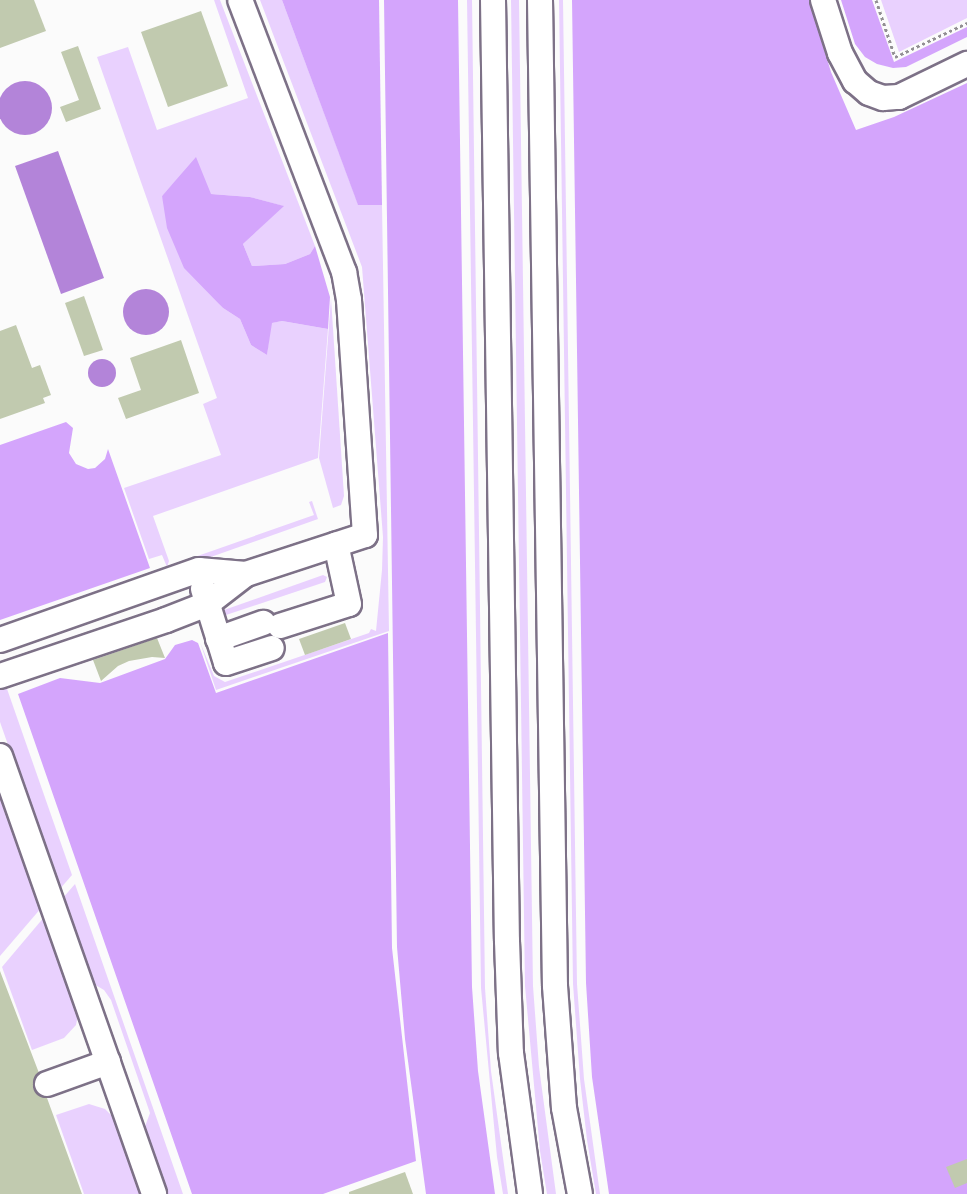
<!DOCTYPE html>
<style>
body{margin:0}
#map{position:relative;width:967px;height:1194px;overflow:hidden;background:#fbfbfb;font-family:"Open Sans",sans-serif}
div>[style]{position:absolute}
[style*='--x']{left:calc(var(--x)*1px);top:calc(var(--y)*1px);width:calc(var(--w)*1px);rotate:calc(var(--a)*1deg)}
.green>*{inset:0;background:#e9d1fe}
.forest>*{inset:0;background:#d4a5fc}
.water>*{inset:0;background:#b384d9}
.round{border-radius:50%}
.building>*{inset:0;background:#c1caaf}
.path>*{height:3px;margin-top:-1.5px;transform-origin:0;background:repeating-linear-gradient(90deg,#928f93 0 3px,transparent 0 6px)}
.roads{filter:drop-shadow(2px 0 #7d7187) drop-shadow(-2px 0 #7d7187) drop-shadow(0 2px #7d7187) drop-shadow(0 -2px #7d7187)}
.minor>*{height:24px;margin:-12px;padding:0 12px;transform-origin:12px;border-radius:12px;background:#fff}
span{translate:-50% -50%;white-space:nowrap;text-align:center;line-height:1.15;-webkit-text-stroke:4.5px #fbfbfb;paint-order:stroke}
</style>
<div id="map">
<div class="green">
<i style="clip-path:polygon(214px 0,220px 0,315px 246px,310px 254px,285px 264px,252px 266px,243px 244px,283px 206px,250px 197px,211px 194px,172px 185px,162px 196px,211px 294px,223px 308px,240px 319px,251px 345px,267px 355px,271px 323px,282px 321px,328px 329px,318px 458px,153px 516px,169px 561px,167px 567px,162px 555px,149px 559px,124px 488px,221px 455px,203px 404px,217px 398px,97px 57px,128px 47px,157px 130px,248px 98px)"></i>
<i style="clip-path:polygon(260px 0,282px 0,358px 204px,382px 205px,389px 631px,216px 690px,200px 642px,214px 676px,225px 682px,369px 633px,371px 629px,376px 631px,382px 570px,383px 537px,362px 267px)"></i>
<i style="clip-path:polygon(467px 0,472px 0,485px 988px,491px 1071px,508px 1194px,503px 1194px,497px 1157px,481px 988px)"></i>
<i style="clip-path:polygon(511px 0,519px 0,533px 986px,539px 1067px,556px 1194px,547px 1194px,540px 1151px,525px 986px)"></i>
<i style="clip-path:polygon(559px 0,563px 0,577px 984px,584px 1079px,600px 1194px,596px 1194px,587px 1140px,580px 1079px,573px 984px)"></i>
<i style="clip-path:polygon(881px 0,967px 0,967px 18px,899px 52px)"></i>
<i style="clip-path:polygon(331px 298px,344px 496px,341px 505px,333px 508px,319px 458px)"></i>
<i style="clip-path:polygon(312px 501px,318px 519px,191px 564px,189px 559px,314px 515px,309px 502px)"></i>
<i style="clip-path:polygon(323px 575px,327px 577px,325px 582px,223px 616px,224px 610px)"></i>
<i style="clip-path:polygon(6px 686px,72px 875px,59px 890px,0 722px,0 689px)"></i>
<i style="clip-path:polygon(0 787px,42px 907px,0 956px)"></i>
<i style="clip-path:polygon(75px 884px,183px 1194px,165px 1194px,143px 1132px,150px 1113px,111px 1000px,104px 990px,92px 983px,62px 899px)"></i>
<i style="clip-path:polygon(45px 916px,78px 1008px,78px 1015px,76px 1025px,64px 1038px,32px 1050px,2px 967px)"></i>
<i style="clip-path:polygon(89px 1104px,105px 1109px,116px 1120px,142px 1194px,84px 1194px,56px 1115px)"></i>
</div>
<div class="forest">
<i style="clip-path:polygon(282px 0,379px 0,382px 205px,358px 205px)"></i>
<i style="clip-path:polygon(384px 0,458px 0,472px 987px,478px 1071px,495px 1194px,426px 1194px,405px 1039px,397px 947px)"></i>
<i style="clip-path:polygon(572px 0,809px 0,831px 72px,856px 130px,894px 117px,967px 83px,967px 1194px,609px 1194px,592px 1077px,586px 983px)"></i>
<i style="clip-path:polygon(841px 0,872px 0,894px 62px,967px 27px,967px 37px,906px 67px,893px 68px,877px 64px,865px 57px,855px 44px)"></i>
<i style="clip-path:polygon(196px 157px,211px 194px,250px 197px,284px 206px,243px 244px,252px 266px,285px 264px,310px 254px,315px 246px,330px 297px,328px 329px,282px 321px,272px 323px,267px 355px,251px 345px,240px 319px,223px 308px,184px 268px,167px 228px,162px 196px)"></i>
<i style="clip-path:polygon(66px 422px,73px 428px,69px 453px,76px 464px,88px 469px,95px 468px,105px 459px,108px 449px,150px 568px,0 620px,0 445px)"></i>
<i style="clip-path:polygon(388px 633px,392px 948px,416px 1161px,323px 1194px,192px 1194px,18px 694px,60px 678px,100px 683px,165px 659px,175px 645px,192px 640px,198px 643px,216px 693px)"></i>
</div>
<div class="water">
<i class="round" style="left:-2px;top:81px;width:54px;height:54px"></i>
<i style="clip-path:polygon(58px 151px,104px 278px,61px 294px,15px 166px)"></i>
<i class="round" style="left:123px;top:289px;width:46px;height:46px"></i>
<i class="round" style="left:88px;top:359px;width:28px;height:28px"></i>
</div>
<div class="building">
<i style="clip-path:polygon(0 0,34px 0,46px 31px,0 48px)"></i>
<i style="clip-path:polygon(201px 11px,228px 86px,168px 107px,141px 32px)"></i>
<i style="clip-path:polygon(78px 46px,101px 109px,66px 122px,60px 107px,79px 100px,61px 52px)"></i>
<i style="clip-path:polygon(84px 296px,103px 350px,84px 356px,65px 303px)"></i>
<i style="clip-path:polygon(16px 325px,32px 368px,40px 365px,51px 395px,43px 398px,45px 403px,0 419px,0 331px)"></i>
<i style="clip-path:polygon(181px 340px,199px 393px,126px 419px,118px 398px,141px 390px,130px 358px)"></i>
<i style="clip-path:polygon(345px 623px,351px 639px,305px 655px,299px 639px)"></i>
<i style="clip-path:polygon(157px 638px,165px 658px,152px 657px,129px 661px,118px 666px,101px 681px,93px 660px)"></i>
<i style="clip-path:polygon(0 971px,39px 1073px,33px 1081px,33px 1088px,38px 1095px,47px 1098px,82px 1194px,0 1194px)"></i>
<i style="clip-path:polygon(967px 1159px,967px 1183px,955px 1188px,946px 1167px)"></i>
<i style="clip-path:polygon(405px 1172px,413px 1194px,349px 1194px,349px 1192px)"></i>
</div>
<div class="path">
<i style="--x:876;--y:0;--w:60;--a:71.6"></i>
<i style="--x:895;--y:57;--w:80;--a:-25.3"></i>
</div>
<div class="roads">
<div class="minor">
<i style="--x:493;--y:0;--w:941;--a:89.15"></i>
<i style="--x:507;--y:941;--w:112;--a:88"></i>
<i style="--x:511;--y:1053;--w:142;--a:82.3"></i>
<i style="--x:540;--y:0;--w:986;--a:89.13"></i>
<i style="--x:555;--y:986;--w:122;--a:85.8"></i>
<i style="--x:564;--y:1108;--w:87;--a:79.5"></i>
<i style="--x:823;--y:0;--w:56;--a:72.2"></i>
<i style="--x:840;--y:53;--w:32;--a:62"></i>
<i style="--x:855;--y:81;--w:18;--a:41"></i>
<i style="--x:869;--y:93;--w:15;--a:20"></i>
<i style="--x:883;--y:98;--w:16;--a:-4"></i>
<i style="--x:899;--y:97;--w:76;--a:-25.9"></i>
<i style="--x:203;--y:589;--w:77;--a:72.7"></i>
<i style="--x:226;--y:663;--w:48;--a:-18.1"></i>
<i style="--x:280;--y:626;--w:72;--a:-17.7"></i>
<i style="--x:349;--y:604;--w:61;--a:-102.2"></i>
<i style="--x:218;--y:639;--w:48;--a:-19.6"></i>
<i style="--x:0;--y:640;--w:211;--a:-19.4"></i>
<i style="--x:199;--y:570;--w:47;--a:4.9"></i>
<i style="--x:0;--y:676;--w:175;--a:-18.6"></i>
<i style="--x:166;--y:620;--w:44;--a:-21.3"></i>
<i style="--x:207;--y:604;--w:49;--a:-37.6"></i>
<i style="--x:246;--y:574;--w:125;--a:-18.1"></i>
<i style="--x:365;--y:535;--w:236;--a:-93.9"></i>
<i style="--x:349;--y:300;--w:28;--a:-100"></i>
<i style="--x:344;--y:272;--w:291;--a:-110.9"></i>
<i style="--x:0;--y:756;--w:464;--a:70.6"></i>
<i style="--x:47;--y:1084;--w:65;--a:-19.8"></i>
</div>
</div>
</div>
